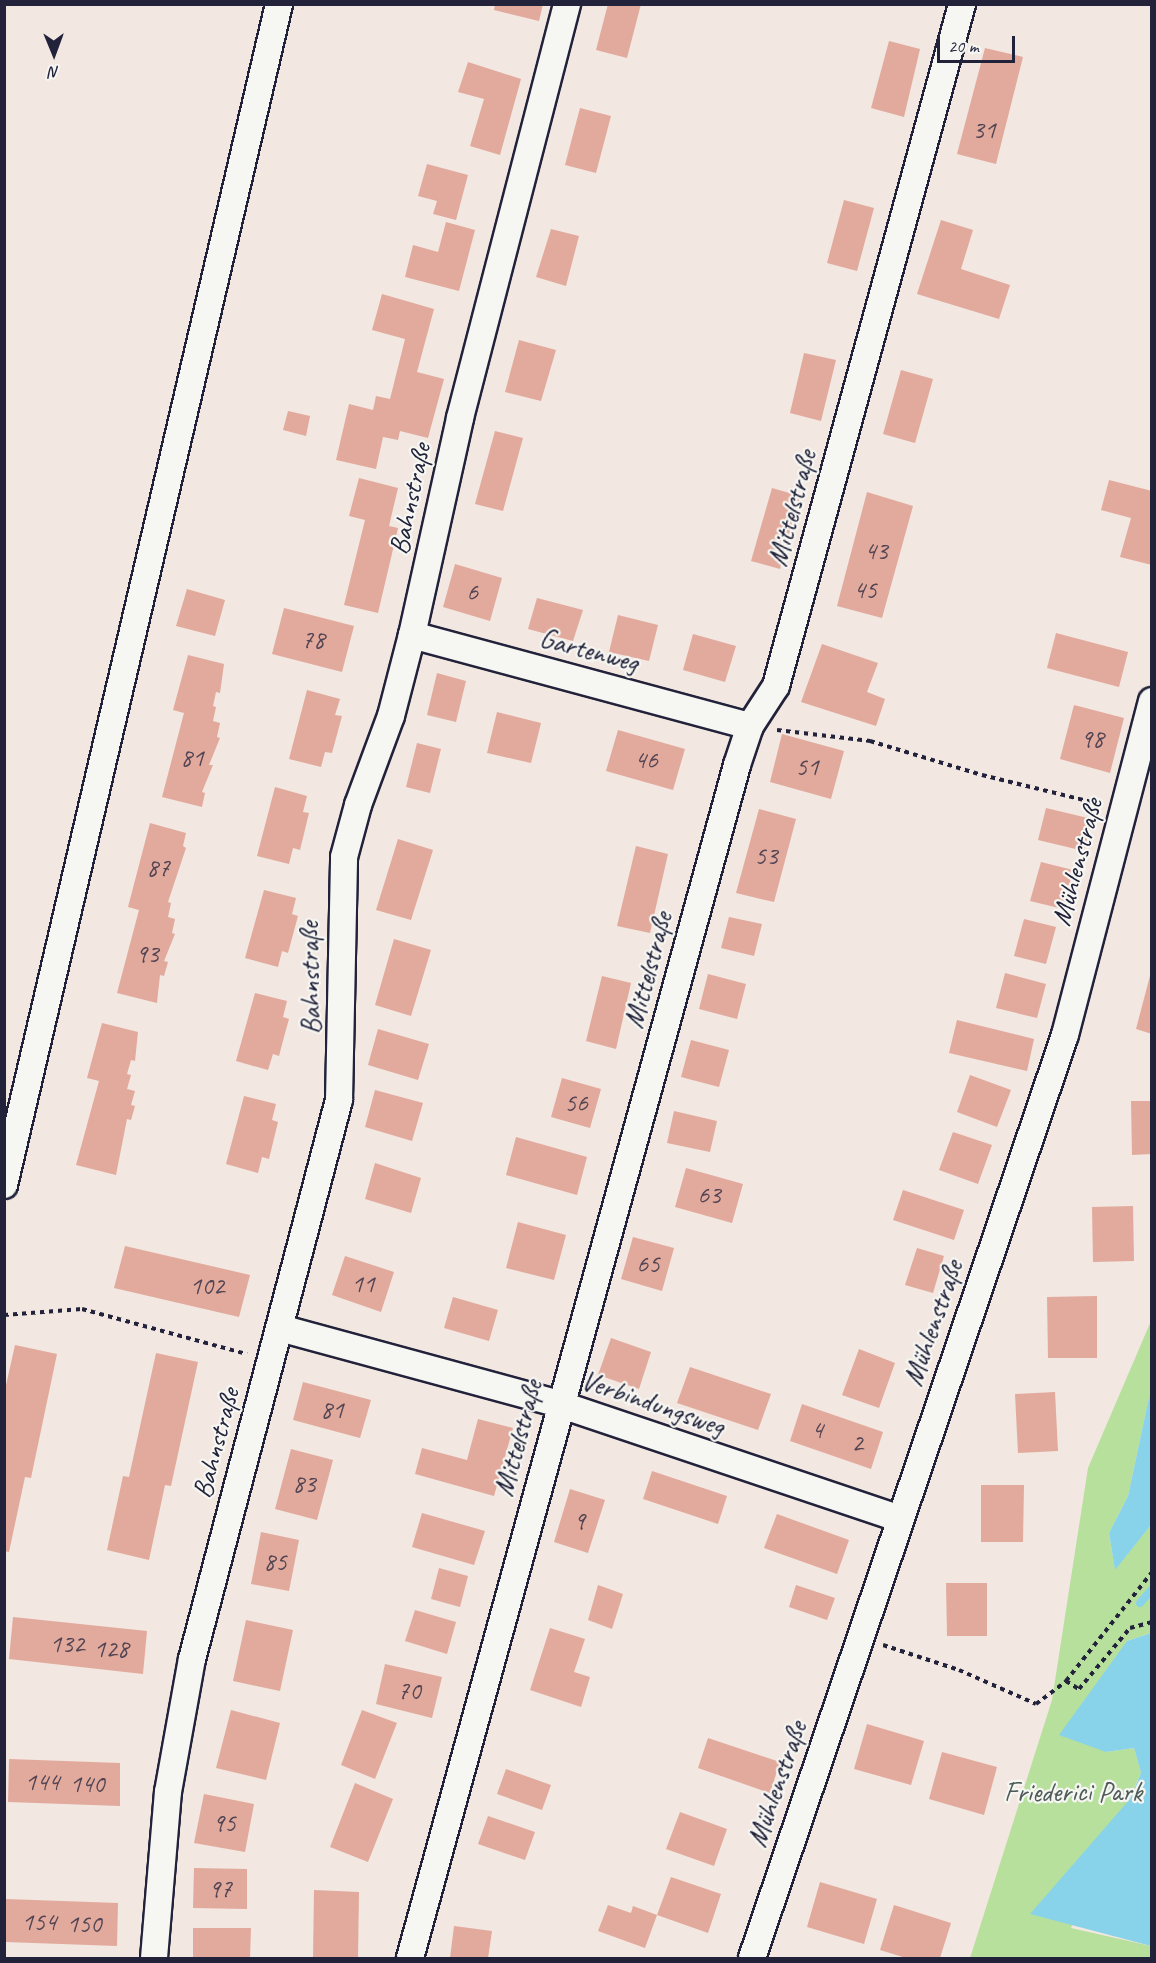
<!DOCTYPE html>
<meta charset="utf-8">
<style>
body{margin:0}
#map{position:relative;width:1156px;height:1963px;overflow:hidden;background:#f2e7e1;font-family:Caveat,sans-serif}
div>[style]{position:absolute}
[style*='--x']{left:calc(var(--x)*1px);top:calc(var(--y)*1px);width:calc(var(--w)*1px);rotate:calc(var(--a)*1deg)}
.green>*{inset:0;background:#b6e09c}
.water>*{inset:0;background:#89d3ea}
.stream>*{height:8px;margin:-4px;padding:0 4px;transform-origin:4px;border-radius:4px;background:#89d3ea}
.building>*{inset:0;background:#e2aa9c}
.path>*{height:4px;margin-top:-2px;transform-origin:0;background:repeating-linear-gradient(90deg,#22223b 0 4.5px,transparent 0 9px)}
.roads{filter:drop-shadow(2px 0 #22223b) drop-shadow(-2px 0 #22223b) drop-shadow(0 2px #22223b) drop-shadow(0 -2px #22223b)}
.street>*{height:26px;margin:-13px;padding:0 13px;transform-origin:13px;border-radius:13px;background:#f6f6f2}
span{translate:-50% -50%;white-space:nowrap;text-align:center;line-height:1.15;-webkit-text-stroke:4.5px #f6f6f2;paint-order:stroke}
.number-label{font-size:26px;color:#524453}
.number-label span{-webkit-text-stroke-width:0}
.street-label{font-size:28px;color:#22223b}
.park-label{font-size:28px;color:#4e5b58}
.frame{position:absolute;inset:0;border:6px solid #22223b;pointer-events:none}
.north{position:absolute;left:24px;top:24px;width:60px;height:60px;-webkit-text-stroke:4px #f6f6f2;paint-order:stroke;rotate:179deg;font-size:16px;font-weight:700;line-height:24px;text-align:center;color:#22223b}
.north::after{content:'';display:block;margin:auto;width:21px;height:27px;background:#22223b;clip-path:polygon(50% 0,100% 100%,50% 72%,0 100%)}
.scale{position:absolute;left:937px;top:36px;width:78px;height:27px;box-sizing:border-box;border:3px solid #22223b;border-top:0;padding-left:8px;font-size:18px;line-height:21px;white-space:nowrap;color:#22223b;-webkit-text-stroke:4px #f6f6f2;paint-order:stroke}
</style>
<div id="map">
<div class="green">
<i style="clip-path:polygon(1151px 1321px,1151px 1388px,1128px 1496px,1109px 1533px,1115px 1569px,1151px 1525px,1151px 1633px,1127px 1641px,1106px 1752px,1134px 1748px,1141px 1773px,1071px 1928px,1151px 1946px,1151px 1958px,970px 1958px,1052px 1700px,1088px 1468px)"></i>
</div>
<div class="water">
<i style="clip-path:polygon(1151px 1388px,1151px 1525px,1115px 1570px,1109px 1533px,1128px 1496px)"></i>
<i style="clip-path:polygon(1151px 1633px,1152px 1633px,1151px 1946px,1030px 1914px,1130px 1799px,1141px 1773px,1134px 1748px,1106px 1752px,1059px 1735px,1127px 1641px)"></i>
</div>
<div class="stream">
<i style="--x:1140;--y:1603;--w:18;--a:-49"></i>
</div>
<div class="building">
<i style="clip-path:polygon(495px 4px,543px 4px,539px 21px,494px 10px)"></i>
<i style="clip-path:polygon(608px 4px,641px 4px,627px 58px,596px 50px)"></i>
<i style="clip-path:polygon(889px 41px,920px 49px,904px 117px,871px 108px)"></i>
<i style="clip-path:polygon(985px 48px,1023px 57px,996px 164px,957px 154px)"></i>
<i style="clip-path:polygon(468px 62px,521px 79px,500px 155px,470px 146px,484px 99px,458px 92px)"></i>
<i style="clip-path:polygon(580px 108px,611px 116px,596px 173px,565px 165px)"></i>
<i style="clip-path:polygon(427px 164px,468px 175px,456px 220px,433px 214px,437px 201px,418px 196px)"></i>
<i style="clip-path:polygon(844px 200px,874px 208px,857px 271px,827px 263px)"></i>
<i style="clip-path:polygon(941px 220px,973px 230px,961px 269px,1010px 285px,999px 319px,917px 294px)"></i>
<i style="clip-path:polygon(446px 222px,475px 230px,459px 291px,405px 277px,413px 245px,438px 252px)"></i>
<i style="clip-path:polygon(551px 229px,579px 236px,566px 286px,536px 277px)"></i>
<i style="clip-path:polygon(382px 294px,434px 309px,417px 372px,444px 379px,428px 438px,400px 431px,398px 440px,383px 437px,376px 469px,336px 460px,349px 404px,373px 410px,376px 396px,390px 399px,405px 339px,372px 330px)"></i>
<i style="clip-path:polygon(519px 340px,556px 350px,541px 401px,505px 392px)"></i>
<i style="clip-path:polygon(804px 353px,836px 360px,821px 421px,790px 413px)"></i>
<i style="clip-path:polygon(901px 370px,933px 379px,915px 443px,883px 434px)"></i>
<i style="clip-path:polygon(288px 411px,310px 416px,306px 436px,283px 430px)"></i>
<i style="clip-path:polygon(495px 431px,523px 438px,503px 511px,475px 504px)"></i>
<i style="clip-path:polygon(359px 478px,398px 488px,389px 526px,398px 528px,378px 613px,344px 605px,365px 520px,349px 516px)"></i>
<i style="clip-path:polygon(1109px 480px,1152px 491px,1152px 565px,1120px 557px,1131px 518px,1101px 510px)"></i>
<i style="clip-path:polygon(772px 488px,800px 496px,780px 569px,751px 561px)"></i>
<i style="clip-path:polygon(867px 492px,913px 506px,882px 618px,837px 606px)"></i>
<i style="clip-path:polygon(455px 564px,502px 578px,490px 621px,443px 607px)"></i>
<i style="clip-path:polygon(187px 589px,225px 600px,215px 636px,176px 626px)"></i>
<i style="clip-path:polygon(537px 598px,583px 610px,573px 641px,528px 629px)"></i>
<i style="clip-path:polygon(284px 608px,354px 626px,342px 672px,272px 654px)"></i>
<i style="clip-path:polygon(618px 615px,658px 625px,649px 661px,609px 652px)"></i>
<i style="clip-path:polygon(1056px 633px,1128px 652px,1119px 687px,1047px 668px)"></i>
<i style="clip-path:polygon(693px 634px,736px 646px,725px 682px,683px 670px)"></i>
<i style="clip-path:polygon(822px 644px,878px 663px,867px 692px,885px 699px,876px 726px,801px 702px)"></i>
<i style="clip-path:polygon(188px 655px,224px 664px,220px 693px,216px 692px,213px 706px,216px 707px,213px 721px,220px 723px,217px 737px,220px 738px,209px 765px,213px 765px,202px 792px,205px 793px,202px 807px,162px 797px,184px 713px,173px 710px)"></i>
<i style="clip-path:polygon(437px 673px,466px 681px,456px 722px,427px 715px)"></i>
<i style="clip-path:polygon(307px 690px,340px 699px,335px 715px,342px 716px,332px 753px,325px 752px,321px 767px,289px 759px)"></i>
<i style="clip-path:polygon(1074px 705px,1124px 718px,1110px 773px,1060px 759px)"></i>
<i style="clip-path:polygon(497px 712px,541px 723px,531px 763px,487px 753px)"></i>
<i style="clip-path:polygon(618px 730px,685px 749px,673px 790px,606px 771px)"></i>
<i style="clip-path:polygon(782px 734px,844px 751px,831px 799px,770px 782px)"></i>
<i style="clip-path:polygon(417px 743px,441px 749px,430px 793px,406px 787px)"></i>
<i style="clip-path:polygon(275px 787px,307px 796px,303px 812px,309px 813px,300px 850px,293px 848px,289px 864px,257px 856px)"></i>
<i style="clip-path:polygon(1046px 808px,1092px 819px,1084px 851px,1038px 840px)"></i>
<i style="clip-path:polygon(759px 809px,796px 819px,774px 902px,736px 893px)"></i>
<i style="clip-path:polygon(150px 823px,186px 833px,183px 846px,186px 848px,168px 902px,171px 903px,168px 917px,175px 919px,172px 933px,175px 934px,164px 961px,168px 962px,164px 976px,160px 975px,157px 1003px,117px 993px,139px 910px,128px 907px)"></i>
<i style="clip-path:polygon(398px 839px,433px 850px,411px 920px,376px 910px)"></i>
<i style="clip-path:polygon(636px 846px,668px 854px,650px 933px,617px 926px)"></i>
<i style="clip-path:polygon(1041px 862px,1073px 870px,1063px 909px,1030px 901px)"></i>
<i style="clip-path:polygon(264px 890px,296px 898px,292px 914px,298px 916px,288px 953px,282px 951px,278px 967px,245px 958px)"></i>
<i style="clip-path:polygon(729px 917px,762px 924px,754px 956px,721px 948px)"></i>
<i style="clip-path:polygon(1024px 919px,1056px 927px,1046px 964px,1014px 956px)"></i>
<i style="clip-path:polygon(394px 939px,431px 950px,411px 1016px,375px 1005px)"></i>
<i style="clip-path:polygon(1151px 972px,1152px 972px,1152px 1034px,1136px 1029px)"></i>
<i style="clip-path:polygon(1005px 973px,1046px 984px,1037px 1018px,996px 1008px)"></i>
<i style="clip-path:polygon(708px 974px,746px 984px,737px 1019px,699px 1009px)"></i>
<i style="clip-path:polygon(602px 976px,631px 983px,616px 1049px,586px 1041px)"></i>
<i style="clip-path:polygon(255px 993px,287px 1001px,283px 1017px,289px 1019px,284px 1037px,279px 1056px,273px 1054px,268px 1070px,236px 1061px)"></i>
<i style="clip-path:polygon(957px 1020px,1034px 1039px,1027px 1071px,949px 1053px)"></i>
<i style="clip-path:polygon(102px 1023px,138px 1032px,135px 1061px,131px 1060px,127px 1074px,131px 1075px,127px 1089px,135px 1091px,131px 1105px,135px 1106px,131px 1120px,127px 1119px,116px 1175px,76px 1165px,99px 1081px,87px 1078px)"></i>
<i style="clip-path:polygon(378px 1029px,429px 1044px,418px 1080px,368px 1065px)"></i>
<i style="clip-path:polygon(691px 1040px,729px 1050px,719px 1087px,681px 1077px)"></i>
<i style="clip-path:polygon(970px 1075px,1011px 1090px,997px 1127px,957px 1112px)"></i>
<i style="clip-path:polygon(562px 1078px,601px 1089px,590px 1128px,551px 1117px)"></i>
<i style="clip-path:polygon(375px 1090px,423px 1103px,412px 1141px,365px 1127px)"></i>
<i style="clip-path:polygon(244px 1096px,276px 1104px,272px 1120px,278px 1122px,269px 1159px,262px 1157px,258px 1173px,226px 1164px)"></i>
<i style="clip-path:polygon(1131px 1101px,1152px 1101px,1152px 1154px,1132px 1155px)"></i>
<i style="clip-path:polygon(674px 1111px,717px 1121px,710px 1152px,667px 1143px)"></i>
<i style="clip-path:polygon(953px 1132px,992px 1145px,978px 1184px,939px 1170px)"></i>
<i style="clip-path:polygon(516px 1137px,587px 1157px,577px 1195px,506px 1175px)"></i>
<i style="clip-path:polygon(375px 1163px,421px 1178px,411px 1213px,365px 1199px)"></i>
<i style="clip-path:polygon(686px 1168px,743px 1184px,732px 1223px,675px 1207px)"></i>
<i style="clip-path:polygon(903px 1190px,964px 1210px,954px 1240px,893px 1220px)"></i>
<i style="clip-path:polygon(1133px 1206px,1134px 1261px,1093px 1262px,1092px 1207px)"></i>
<i style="clip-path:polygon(518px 1222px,566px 1235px,554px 1280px,506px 1268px)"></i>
<i style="clip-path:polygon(633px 1237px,674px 1248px,662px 1291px,621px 1279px)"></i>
<i style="clip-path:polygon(125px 1246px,250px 1275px,239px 1317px,114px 1288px)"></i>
<i style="clip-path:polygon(917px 1248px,944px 1256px,933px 1293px,905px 1285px)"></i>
<i style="clip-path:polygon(345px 1256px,394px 1272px,381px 1312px,332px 1295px)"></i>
<i style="clip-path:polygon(1097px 1296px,1097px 1358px,1048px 1358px,1047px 1297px)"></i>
<i style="clip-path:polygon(453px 1297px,498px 1310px,489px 1341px,444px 1328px)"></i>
<i style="clip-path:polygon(611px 1338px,651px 1352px,639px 1389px,598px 1375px)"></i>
<i style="clip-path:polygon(15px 1345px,57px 1354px,31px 1478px,25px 1477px,9px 1552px,4px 1551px,4px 1394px)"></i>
<i style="clip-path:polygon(859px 1349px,895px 1363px,879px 1408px,842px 1395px)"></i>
<i style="clip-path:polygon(156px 1353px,198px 1362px,171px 1486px,165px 1485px,149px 1560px,107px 1550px,123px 1476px,129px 1477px)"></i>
<i style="clip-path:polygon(690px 1367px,771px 1394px,758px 1430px,677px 1403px)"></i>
<i style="clip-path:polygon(303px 1382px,371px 1400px,360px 1438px,293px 1420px)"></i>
<i style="clip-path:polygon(1055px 1392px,1058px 1451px,1018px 1453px,1015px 1394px)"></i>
<i style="clip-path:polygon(802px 1404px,883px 1432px,871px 1469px,790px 1441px)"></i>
<i style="clip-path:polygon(478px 1419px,513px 1428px,494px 1496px,415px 1474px,422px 1448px,467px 1460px)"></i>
<i style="clip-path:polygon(291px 1449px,333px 1460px,317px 1520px,275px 1509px)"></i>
<i style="clip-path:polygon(652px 1471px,727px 1496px,718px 1524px,643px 1499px)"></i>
<i style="clip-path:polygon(981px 1485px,1024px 1485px,1023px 1542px,981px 1542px)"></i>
<i style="clip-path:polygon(570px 1489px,605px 1500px,588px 1553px,554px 1542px)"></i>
<i style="clip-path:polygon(422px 1513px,485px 1531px,474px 1565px,412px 1547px)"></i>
<i style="clip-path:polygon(777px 1514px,849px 1540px,837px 1574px,764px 1548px)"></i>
<i style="clip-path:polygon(261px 1532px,299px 1540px,289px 1591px,251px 1584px)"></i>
<i style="clip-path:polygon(439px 1568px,468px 1576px,460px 1607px,431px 1599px)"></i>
<i style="clip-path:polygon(946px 1583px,987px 1583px,987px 1636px,947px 1636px)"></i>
<i style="clip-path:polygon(598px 1585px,623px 1594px,612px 1629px,588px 1620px)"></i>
<i style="clip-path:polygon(796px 1585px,835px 1598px,827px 1620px,789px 1607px)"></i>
<i style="clip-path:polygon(415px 1610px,456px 1622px,447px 1654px,405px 1641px)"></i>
<i style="clip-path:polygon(13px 1617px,147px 1631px,143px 1674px,9px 1659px)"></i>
<i style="clip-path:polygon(246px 1620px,293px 1630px,280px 1691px,233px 1681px)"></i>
<i style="clip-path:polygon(550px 1628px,585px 1639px,574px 1672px,590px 1677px,581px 1707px,530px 1690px)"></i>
<i style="clip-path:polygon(385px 1664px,442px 1677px,432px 1718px,376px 1704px)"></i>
<i style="clip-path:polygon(231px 1710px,280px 1723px,266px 1780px,216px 1768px)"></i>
<i style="clip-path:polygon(362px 1710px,397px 1723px,375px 1779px,341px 1765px)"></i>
<i style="clip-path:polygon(867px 1724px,924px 1741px,911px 1785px,854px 1769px)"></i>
<i style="clip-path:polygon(708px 1738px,780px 1762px,770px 1793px,698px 1768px)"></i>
<i style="clip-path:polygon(942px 1752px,997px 1767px,984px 1815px,929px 1799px)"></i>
<i style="clip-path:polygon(9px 1759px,120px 1763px,120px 1806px,8px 1802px)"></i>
<i style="clip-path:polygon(506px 1769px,551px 1785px,542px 1810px,497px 1794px)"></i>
<i style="clip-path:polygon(355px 1783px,393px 1799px,368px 1862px,330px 1847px)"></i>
<i style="clip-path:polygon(204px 1794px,254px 1804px,245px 1852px,194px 1843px)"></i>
<i style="clip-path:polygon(680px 1812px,727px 1829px,714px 1866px,666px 1849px)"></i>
<i style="clip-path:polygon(488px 1816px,535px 1832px,525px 1860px,478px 1844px)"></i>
<i style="clip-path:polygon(194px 1868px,247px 1869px,247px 1909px,193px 1908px)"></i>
<i style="clip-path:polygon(671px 1877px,721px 1894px,708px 1933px,657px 1915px)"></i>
<i style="clip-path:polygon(820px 1882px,877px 1899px,864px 1944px,807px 1927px)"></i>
<i style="clip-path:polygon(314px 1890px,359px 1892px,358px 1958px,313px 1958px)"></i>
<i style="clip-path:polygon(6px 1899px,118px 1903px,117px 1946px,5px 1942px)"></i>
<i style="clip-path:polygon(608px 1905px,631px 1913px,633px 1906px,657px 1915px,645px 1948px,598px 1931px)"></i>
<i style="clip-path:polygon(894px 1905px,951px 1923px,940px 1958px,906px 1958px,880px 1950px)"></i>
<i style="clip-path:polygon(454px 1926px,492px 1931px,488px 1958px,450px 1958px)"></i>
<i style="clip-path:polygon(193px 1928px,251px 1928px,250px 1958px,193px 1958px)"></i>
</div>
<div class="path">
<i style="--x:777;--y:730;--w:94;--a:6.7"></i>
<i style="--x:870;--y:741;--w:117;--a:16.9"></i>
<i style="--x:982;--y:775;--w:122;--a:13.8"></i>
<i style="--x:4;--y:1315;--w:78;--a:-4.4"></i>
<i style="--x:82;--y:1309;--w:171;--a:15.3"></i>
<i style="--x:883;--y:1645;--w:80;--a:18.2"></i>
<i style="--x:959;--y:1670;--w:84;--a:23.8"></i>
<i style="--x:1036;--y:1704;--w:38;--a:-37"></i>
<i style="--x:1066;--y:1681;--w:139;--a:-51.7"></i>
<i style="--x:1066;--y:1681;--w:15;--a:32"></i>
<i style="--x:1079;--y:1689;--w:80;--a:-50.1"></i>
<i style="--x:1130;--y:1628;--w:23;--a:-15"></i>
</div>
<div class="roads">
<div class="street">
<i style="--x:412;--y:635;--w:350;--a:15.1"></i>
<i style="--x:4;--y:1185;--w:1213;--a:-76.89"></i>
<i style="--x:280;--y:1328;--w:289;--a:15.2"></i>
<i style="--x:559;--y:1404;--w:360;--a:18.6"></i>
<i style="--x:154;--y:1958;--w:167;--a:-85.2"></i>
<i style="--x:168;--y:1792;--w:135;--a:-79.8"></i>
<i style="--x:192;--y:1659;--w:578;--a:-75.27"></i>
<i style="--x:339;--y:1100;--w:243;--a:-88.8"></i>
<i style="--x:344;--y:857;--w:54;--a:-74.9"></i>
<i style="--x:358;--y:805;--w:95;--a:-69.7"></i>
<i style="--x:391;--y:716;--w:84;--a:-75.5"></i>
<i style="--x:412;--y:635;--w:222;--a:-77.5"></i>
<i style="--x:460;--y:418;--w:428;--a:-75.5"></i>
<i style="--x:410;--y:1958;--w:1237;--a:-74.67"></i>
<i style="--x:737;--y:765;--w:41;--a:-71.6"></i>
<i style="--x:750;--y:726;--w:48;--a:-57"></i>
<i style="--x:776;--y:686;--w:707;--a:-74.74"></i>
<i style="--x:752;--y:1958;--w:975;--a:-71.27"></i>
<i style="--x:1065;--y:1035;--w:345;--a:-75.4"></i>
</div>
</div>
<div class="number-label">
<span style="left:984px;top:130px">31</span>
<span style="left:876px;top:551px">43</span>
<span style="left:865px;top:590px">45</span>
<span style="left:472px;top:592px">6</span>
<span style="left:313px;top:640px">78</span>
<span style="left:1092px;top:739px">98</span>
<span style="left:192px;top:758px">81</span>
<span style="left:646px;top:760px">46</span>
<span style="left:807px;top:767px">51</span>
<span style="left:766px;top:856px">53</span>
<span style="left:158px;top:868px">87</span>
<span style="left:147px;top:954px">93</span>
<span style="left:576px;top:1103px">56</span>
<span style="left:709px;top:1195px">63</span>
<span style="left:648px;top:1264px">65</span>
<span style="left:363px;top:1284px">11</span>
<span style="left:207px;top:1286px">102</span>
<span style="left:332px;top:1410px">81</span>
<span style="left:817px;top:1430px">4</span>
<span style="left:857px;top:1443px">2</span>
<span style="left:304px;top:1484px">83</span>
<span style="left:579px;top:1521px">9</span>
<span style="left:275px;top:1562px">85</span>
<span style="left:67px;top:1644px">132</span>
<span style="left:111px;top:1649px">128</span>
<span style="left:409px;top:1691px">70</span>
<span style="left:42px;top:1782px">144</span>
<span style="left:87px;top:1784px">140</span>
<span style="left:224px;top:1823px">95</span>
<span style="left:220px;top:1889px">97</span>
<span style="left:39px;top:1922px">154</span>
<span style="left:84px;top:1924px">150</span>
</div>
<div class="street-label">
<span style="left:410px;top:499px;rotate:-78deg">Bahnstraße</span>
<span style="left:792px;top:508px;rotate:-75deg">Mittelstraße</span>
<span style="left:589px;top:650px;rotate:15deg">Gartenweg</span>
<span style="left:1077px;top:862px;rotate:-75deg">Mühlenstraße</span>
<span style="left:648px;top:970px;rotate:-75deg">Mittelstraße</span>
<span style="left:310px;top:978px;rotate:-91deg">Bahnstraße</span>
<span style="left:933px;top:1323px;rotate:-71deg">Mühlenstraße</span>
<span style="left:653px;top:1403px;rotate:19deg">Verbindungsweg</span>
<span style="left:518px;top:1438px;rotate:-75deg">Mittelstraße</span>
<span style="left:216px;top:1443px;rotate:-75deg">Bahnstraße</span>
<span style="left:777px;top:1784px;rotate:-71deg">Mühlenstraße</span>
</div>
<div class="park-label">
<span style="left:1073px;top:1792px">Friederici Park</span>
</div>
<div class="frame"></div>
<div class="north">N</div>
<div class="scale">20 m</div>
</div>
